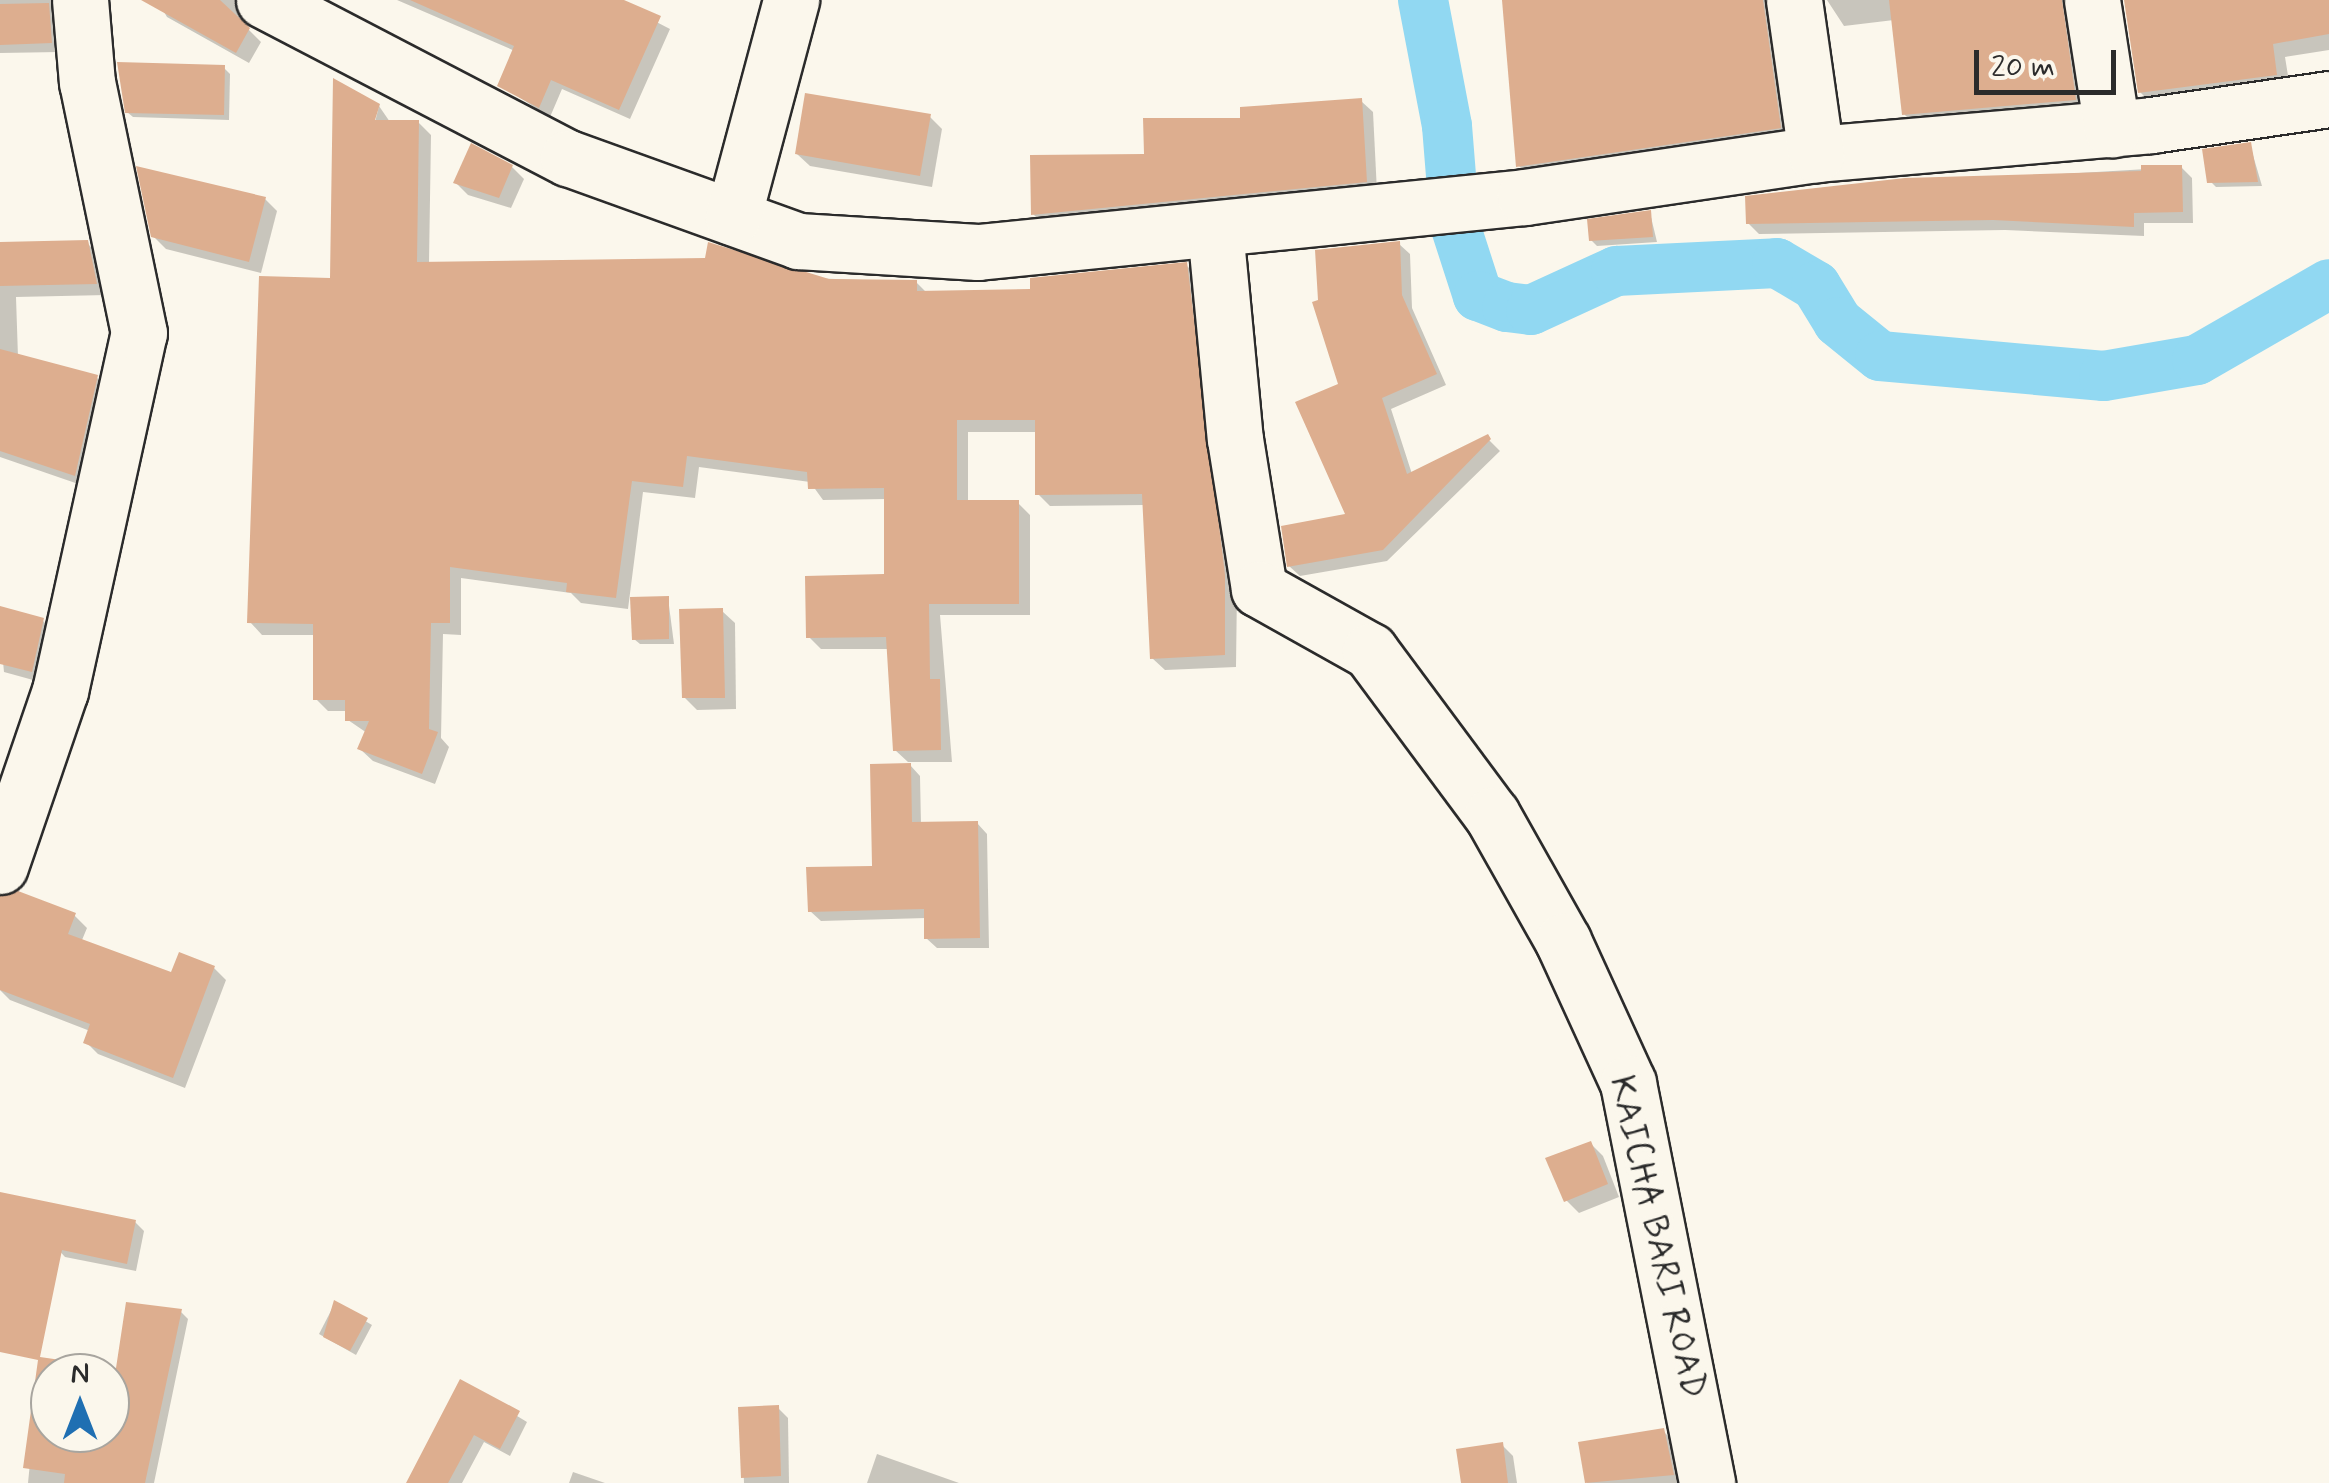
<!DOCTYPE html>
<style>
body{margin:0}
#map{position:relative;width:2329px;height:1483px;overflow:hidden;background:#fbf7ec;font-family:Mynerve,sans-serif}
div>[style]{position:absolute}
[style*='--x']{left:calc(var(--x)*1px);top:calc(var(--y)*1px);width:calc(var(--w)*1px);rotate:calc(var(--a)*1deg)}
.shadow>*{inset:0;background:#0003}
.canal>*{height:50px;margin:-25px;padding:0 25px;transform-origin:25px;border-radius:25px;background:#91d8f2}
.building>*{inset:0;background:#ddae8f}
.roads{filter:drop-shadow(2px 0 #2b2b2b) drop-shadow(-2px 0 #2b2b2b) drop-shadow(0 2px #2b2b2b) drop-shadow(0 -2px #2b2b2b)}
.minor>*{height:55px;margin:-27.5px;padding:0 27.5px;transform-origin:27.5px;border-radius:27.5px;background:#fbf7ec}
span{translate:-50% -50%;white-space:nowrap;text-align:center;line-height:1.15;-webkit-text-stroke:9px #fbf7ec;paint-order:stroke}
.street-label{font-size:35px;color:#2b2b2b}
.north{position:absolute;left:30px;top:1353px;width:100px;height:100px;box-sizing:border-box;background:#fbf7ec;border:2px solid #a8a59f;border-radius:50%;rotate:0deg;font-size:28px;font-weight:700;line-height:40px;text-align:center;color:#2b2b2b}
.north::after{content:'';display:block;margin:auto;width:35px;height:45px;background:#1f6fb2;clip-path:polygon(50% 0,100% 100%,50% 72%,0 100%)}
.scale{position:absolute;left:1974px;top:50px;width:142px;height:45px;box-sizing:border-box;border:5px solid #2b2b2b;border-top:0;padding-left:12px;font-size:30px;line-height:35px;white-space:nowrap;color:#2b2b2b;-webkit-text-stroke:8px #fbf7ec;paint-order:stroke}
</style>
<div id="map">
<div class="shadow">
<i style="clip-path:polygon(0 0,63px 0,60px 52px,0 53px)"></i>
<i style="clip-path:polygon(157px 0,247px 0,249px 30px,261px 42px,249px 63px,167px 17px)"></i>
<i style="clip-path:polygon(397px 0,614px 0,670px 29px,630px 119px,562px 89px,550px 117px,500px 85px,515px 51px)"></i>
<i style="clip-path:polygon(1507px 0,1784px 0,1793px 141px,1532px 179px,1518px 165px)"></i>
<i style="clip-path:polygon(1827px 0,2081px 0,2088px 113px,1918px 128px,1904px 114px,1894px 20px,1844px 26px)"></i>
<i style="clip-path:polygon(2126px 0,2329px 0,2329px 50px,2285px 57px,2290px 88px,2154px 106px,2140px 92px)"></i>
<i style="clip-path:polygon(224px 68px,230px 74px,229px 120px,133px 117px,127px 112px)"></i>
<i style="clip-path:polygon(1361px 101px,1373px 112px,1377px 192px,1045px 226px,1033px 214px,1146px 157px,1243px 121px)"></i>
<i style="clip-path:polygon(379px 106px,390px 122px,418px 122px,431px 135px,429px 264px,916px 282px,928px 294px,1032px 291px,1186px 265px,1198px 277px,1237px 589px,1236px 667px,1165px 670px,1152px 658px,1145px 505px,1050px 506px,1038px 494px,1038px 432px,968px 432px,968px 503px,1018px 503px,1030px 515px,1030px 615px,940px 615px,952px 762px,908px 762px,895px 750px,889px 649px,821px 649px,809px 637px,887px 577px,887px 499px,823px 500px,810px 482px,699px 467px,695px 498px,643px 492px,628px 609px,581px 603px,571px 593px,461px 578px,461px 635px,443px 634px,441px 738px,449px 747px,435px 784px,373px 761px,360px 749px,367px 733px,348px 720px,348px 711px,328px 711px,316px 699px,316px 635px,262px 635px,250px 622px)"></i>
<i style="clip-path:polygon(930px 117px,942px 129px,932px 187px,810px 166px,797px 154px)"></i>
<i style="clip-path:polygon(2250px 145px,2262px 186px,2216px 187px,2210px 181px)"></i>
<i style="clip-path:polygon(512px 167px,524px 179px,511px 208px,468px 195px,456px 183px)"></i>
<i style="clip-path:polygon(2181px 167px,2192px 178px,2193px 223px,2144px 223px,2144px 236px,2005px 230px,1759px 234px,1748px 223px,1748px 198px,1820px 188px)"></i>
<i style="clip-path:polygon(265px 199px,277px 211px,261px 273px,166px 249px,153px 236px)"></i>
<i style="clip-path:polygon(1650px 213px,1657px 242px,1597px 246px,1591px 240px)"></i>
<i style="clip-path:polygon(87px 243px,99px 255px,107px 295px,16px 297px,18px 357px,96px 377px,109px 389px,87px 487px,0 457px,0 245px)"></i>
<i style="clip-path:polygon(1399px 244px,1410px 254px,1412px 308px,1446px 385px,1391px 409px,1412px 474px,1487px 438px,1500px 451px,1387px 561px,1300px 576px,1289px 566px,1349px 516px,1341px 385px)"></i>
<i style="clip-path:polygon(668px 598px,674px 644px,640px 644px,634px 639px)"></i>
<i style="clip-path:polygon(722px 611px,735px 623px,736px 709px,697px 710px,684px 697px)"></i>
<i style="clip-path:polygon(43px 621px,55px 633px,44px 683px,4px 672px,0 631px)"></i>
<i style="clip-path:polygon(910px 765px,920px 776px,921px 825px,977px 823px,987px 834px,989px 948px,937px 948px,926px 938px,926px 918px,821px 921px,810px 911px,874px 868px)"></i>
<i style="clip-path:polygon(74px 915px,87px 928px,82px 940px,172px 976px,214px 968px,226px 980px,185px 1088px,98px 1054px,86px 1042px,90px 1031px,10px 1000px,0 990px,0 982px)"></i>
<i style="clip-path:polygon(1590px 1143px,1603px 1156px,1619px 1197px,1579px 1213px,1566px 1200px)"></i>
<i style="clip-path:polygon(135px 1222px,144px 1231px,136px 1271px,65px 1257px,56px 1247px)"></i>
<i style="clip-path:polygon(335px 1303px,372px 1325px,356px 1355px,319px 1334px)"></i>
<i style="clip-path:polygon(evenodd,180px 1311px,188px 1319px,154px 1483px,28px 1483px,40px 1360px,118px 1371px,180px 1311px,50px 1373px,110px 1373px,110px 1433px,50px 1433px,50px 1373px)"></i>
<i style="clip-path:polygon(461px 1382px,527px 1422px,510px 1456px,484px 1442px,462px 1483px,408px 1483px)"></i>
<i style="clip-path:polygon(778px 1408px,788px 1418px,789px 1483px,744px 1483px,741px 1409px)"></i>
<i style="clip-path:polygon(1663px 1431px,1674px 1442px,1683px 1483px,1587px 1483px,1581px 1444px)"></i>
<i style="clip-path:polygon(1502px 1445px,1513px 1456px,1517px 1483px,1463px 1483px)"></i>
<i style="clip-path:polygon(877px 1454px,959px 1483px,867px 1483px)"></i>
<i style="clip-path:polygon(573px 1472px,605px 1483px,569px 1483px)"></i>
</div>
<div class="canal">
<i style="--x:1423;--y:0;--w:128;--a:79.2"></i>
<i style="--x:1447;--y:126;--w:99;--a:85.4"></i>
<i style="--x:1455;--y:225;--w:75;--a:72.1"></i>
<i style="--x:1478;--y:296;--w:31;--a:21"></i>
<i style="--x:1507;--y:307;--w:24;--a:7"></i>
<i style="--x:1531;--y:310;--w:94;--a:-24.6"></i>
<i style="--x:1616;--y:271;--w:161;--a:-2.8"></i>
<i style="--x:1777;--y:263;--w:45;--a:30.5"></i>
<i style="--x:1816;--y:286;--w:42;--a:58.6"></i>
<i style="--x:1838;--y:322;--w:54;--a:39"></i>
<i style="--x:1880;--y:356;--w:225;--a:5.1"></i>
<i style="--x:2104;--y:376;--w:94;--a:-9.8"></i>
<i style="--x:2197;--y:360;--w:152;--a:-29.9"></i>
</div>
<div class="building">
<i style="clip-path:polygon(141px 0,220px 0,250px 28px,236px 53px)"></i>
<i style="clip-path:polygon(410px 0,624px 0,661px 16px,619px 110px,551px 80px,539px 108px,497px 86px,514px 46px)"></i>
<i style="clip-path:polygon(1502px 0,1763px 0,1781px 128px,1516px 167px)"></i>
<i style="clip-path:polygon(1889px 0,2062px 0,2076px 100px,1902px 115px)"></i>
<i style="clip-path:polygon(2124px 0,2329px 0,2329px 34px,2273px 44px,2277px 75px,2138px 93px)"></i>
<i style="clip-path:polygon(49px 3px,52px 43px,0 45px,0 4px)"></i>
<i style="clip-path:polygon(117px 62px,225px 65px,224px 115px,125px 113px)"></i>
<i style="clip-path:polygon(333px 78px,380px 104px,375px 120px,419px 120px,417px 262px,705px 258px,708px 242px,829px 279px,917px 280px,917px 291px,1030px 289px,1030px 278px,1187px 262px,1225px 575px,1225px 655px,1150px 659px,1142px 494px,1035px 495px,1035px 420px,957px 420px,957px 500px,1019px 500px,1019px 604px,929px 604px,930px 679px,940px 679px,941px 750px,893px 751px,886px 637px,806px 638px,805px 576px,884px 574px,884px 488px,808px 489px,807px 472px,687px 456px,683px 487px,632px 481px,616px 598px,566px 592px,567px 583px,450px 567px,450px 623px,431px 623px,429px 729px,438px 732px,422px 774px,357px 749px,369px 721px,345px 721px,345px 700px,313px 700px,313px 624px,247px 623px,259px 276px,330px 278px)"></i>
<i style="clip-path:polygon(805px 93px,931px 114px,920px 176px,795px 154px)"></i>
<i style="clip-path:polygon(1362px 98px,1367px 182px,1031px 215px,1030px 155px,1144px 154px,1143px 118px,1240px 118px,1240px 107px)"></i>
<i style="clip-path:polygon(2251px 142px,2258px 182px,2207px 183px,2202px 149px)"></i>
<i style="clip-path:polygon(471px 143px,513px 165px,499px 198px,453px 183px)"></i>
<i style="clip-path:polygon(2141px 165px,2182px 165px,2183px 212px,2134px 213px,2134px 227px,1993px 220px,1746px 224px,1745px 196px,1905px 178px,2141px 171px)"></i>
<i style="clip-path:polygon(136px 166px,266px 197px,249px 262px,151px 237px)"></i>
<i style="clip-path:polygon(1651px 210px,1653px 237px,1589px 241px,1587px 219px)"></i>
<i style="clip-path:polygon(88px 240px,97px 284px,0 286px,0 242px)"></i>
<i style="clip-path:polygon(1400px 241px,1402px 295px,1437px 374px,1382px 398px,1407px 474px,1488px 434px,1491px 439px,1383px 550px,1287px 567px,1281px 526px,1345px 514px,1295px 402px,1338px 384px,1312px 302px,1318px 300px,1315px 250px)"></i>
<i style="clip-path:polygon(0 349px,98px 375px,75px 476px,0 451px)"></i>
<i style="clip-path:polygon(669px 596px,669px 639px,632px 640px,630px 597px)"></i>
<i style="clip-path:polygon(0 606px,44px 618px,32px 672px,0 664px)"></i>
<i style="clip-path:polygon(723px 608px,725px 698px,682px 698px,679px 609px)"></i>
<i style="clip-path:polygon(911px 763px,912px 822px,978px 821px,980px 938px,924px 939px,924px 909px,808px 912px,806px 867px,872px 866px,870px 764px)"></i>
<i style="clip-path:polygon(18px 891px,76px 913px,68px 934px,171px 972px,179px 952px,215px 966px,173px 1078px,83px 1043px,90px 1024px,0 990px,0 896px)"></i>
<i style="clip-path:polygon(1591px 1141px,1608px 1184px,1564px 1202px,1545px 1158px)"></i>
<i style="clip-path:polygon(evenodd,0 1192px,136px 1220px,127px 1264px,62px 1250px,40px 1357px,116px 1368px,126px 1302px,182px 1309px,145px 1483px,64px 1483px,65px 1474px,23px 1468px,38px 1360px,0 1352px,0 1192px,50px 1373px,110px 1373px,110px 1433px,50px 1433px,50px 1373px)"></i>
<i style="clip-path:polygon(334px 1300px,368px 1318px,350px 1351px,323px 1337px)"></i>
<i style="clip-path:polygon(460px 1379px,520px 1411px,500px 1449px,474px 1435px,448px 1483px,406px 1483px)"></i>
<i style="clip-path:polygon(779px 1405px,781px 1476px,741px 1478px,738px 1407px)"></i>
<i style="clip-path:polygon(1664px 1428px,1674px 1475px,1585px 1483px,1578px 1442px)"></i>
<i style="clip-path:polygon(1503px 1442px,1508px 1483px,1461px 1483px,1456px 1449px)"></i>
</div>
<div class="roads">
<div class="minor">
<i style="--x:264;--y:0;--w:343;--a:27.5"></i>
<i style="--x:568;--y:158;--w:245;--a:19.8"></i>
<i style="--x:798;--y:241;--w:180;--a:3.5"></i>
<i style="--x:978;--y:252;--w:550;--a:-5.74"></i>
<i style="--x:1525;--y:197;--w:294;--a:-8.4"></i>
<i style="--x:1816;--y:154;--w:336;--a:-4.9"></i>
<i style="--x:2151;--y:125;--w:180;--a:-8.3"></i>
<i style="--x:1794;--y:0;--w:156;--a:81.9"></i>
<i style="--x:2092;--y:0;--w:131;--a:81.2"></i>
<i style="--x:733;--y:217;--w:225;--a:-75"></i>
<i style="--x:1215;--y:229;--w:211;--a:84.6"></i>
<i style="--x:1235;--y:439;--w:152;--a:80.9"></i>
<i style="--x:1259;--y:589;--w:127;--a:29.2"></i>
<i style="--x:1370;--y:651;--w:204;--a:53.4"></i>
<i style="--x:1492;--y:815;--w:145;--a:60.6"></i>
<i style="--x:1563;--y:941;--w:156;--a:65.4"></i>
<i style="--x:1628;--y:1083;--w:408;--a:78.8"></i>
<i style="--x:0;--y:866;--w:185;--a:-71.1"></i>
<i style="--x:60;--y:691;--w:367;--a:-77.6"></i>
<i style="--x:139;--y:333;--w:255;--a:-101.7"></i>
<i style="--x:87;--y:83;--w:83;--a:-94.8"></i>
</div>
</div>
<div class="street-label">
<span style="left:1657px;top:1237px;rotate:77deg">KAICHA BARI ROAD</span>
</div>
<div class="north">N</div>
<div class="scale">20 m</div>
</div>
